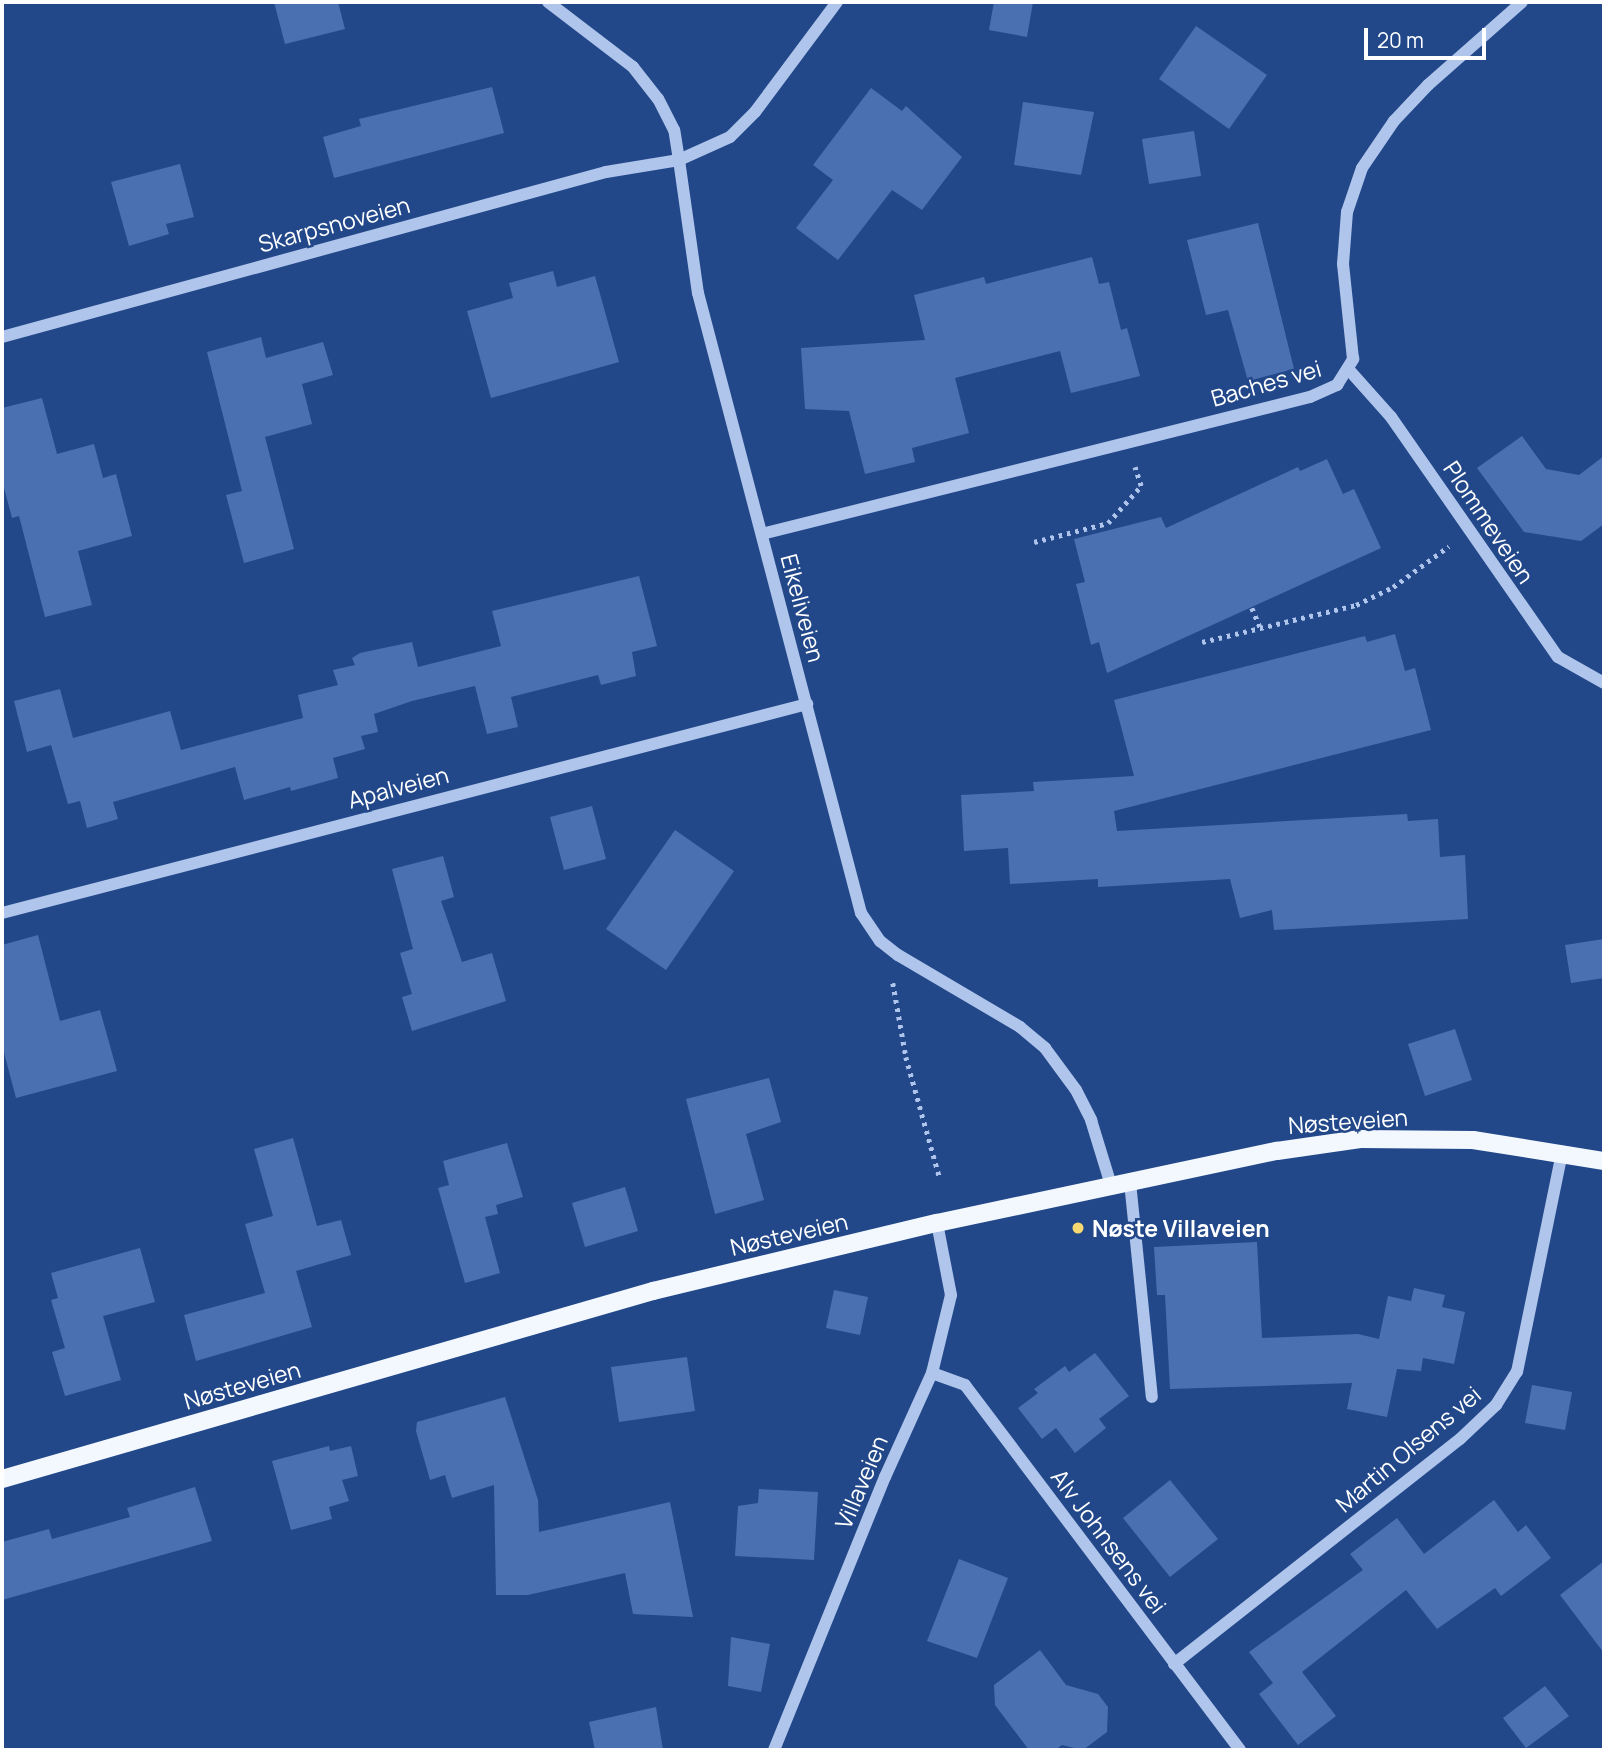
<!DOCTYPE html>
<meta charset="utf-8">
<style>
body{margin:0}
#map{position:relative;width:1606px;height:1752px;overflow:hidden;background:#22488a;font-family:Manrope,sans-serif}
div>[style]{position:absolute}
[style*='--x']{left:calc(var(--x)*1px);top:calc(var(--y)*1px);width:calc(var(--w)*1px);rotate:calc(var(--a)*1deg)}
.building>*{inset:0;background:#4b70b2}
.path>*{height:4.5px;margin-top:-2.25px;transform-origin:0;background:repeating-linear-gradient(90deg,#afc5eb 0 3.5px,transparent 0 8.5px)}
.minor>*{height:12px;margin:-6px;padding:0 6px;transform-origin:6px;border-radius:6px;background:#afc5eb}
.major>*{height:18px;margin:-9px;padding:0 9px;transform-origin:9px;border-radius:9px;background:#f3f7fe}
.dots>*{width:19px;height:19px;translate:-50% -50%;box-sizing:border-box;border:4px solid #22488a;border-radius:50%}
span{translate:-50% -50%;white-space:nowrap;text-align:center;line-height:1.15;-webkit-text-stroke:5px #22488a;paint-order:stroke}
.street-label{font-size:23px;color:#fff}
.poi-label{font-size:23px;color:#fff;font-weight:700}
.left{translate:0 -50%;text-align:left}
.frame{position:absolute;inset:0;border:4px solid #fff;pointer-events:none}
.scale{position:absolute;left:1364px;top:28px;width:122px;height:32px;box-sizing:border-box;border:4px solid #fff;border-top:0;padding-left:9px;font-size:21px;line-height:24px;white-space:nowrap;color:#fff;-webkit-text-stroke:5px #22488a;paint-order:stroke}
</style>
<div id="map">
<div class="building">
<i style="clip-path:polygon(274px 2px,338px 2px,345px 29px,285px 44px)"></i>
<i style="clip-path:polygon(994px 2px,1033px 2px,1027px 37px,989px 30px)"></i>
<i style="clip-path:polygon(1196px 26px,1267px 75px,1229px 129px,1159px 79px)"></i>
<i style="clip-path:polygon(492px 87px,504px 133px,334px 178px,323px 137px,361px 126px,359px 119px)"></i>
<i style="clip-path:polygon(871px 88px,902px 111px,906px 106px,962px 157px,922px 210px,892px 190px,838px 260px,796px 228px,833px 180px,813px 165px)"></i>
<i style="clip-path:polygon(1023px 102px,1094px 112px,1081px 175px,1014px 165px)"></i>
<i style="clip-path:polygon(1194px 131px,1201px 176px,1149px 184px,1142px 139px)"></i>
<i style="clip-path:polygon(180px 164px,194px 217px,166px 224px,169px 234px,129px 246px,111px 182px)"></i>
<i style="clip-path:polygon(1258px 223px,1294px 369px,1248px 381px,1228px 310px,1206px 315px,1187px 240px)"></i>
<i style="clip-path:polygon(1092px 257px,1099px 284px,1109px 282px,1121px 330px,1127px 328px,1140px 376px,1071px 393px,1060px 351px,955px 378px,969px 433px,912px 448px,915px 462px,865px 474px,849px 411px,805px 409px,801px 348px,925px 340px,914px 295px,984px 277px,986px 284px)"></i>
<i style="clip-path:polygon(553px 271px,557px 287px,595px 276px,619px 362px,491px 398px,467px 311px,513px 298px,509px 283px)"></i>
<i style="clip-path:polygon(261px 337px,266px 358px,323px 342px,333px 375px,302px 384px,312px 424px,265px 437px,294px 549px,244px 563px,226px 495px,242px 491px,207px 352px)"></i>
<i style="clip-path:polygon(42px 398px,57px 454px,94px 444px,103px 478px,116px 474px,132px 536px,78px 551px,92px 605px,45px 617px,19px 516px,12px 518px,2px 480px,2px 408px)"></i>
<i style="clip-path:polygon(1522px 436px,1546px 469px,1579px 475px,1604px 456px,1604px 524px,1581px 541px,1524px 532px,1477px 468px)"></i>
<i style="clip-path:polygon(1327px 459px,1343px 494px,1354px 489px,1381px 548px,1107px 673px,1099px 642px,1091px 645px,1076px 584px,1085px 582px,1074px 539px,1161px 517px,1166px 528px,1298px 467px,1300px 471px)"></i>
<i style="clip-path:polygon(639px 576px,657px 646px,632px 652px,636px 676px,601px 685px,598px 675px,511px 697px,518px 727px,487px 734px,475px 686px,412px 701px,374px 714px,378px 732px,361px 736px,365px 749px,333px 758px,338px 778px,291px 791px,290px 787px,244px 800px,235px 767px,113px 802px,118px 819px,87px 828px,80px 801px,68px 804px,51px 745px,27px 752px,14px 701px,60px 689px,73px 738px,170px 711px,181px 750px,303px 718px,298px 695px,338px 685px,333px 670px,355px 665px,352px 658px,360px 653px,412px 642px,418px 667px,501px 646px,492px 611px)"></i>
<i style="clip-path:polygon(1395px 634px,1405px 671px,1415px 668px,1431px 730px,1114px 811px,1117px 831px,1407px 814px,1408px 821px,1438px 819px,1440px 857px,1465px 855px,1468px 919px,1274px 930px,1272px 910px,1240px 918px,1230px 879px,1098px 887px,1098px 879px,1010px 884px,1008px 848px,964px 851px,961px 795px,1034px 791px,1033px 782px,1134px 776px,1114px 700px,1365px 636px,1367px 642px)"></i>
<i style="clip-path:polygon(592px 806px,606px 859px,564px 870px,550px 817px)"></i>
<i style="clip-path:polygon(675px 830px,734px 871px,666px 970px,606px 929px)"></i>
<i style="clip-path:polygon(443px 856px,454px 897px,441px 901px,462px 962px,492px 953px,506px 1001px,412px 1031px,402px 997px,412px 994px,400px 953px,413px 949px,392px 869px)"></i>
<i style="clip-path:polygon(38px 935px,60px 1021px,100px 1010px,117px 1071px,16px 1098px,2px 1045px,2px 945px)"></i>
<i style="clip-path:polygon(1604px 939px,1604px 978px,1571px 983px,1565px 945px)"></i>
<i style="clip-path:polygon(1455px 1029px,1472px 1080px,1425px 1096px,1408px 1044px)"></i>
<i style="clip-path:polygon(769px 1078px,781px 1122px,746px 1134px,764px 1200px,715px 1214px,686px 1099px)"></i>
<i style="clip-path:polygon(293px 1138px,317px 1226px,341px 1220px,351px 1255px,296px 1271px,312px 1327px,196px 1361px,184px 1315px,265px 1293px,245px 1224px,273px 1216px,254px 1149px)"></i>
<i style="clip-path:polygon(507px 1143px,523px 1197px,496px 1205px,498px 1214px,485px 1217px,500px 1273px,465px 1283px,438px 1188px,449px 1185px,443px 1161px)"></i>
<i style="clip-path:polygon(625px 1187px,638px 1231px,585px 1247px,572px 1203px)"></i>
<i style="clip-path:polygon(1257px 1242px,1262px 1338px,1358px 1334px,1379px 1339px,1388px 1296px,1411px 1301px,1414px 1288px,1445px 1295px,1442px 1307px,1465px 1312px,1454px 1364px,1423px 1358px,1421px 1371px,1397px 1369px,1387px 1417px,1347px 1409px,1352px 1383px,1170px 1389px,1165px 1295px,1157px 1295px,1154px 1247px)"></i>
<i style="clip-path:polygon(140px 1248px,155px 1302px,103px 1316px,121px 1380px,65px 1396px,52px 1352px,65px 1348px,51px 1300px,58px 1298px,51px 1273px)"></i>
<i style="clip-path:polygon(834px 1290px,868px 1297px,860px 1335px,826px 1328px)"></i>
<i style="clip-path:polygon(1095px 1353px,1129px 1396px,1099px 1419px,1106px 1428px,1075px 1453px,1056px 1428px,1042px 1439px,1018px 1408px,1038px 1393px,1034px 1389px,1065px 1366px,1069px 1372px)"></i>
<i style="clip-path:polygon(687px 1357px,695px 1411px,619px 1422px,611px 1367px)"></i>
<i style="clip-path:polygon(1532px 1385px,1572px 1392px,1565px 1430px,1525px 1423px)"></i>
<i style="clip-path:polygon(505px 1397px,538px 1500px,539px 1532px,670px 1502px,693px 1617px,633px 1614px,625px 1573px,528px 1595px,496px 1595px,494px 1485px,452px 1498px,445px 1475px,430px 1480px,416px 1431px,417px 1422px)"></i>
<i style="clip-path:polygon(329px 1446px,330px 1451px,351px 1446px,358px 1476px,342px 1480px,349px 1501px,329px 1507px,332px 1519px,291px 1530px,272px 1461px)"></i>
<i style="clip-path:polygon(1170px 1480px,1218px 1539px,1170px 1577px,1123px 1518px)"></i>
<i style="clip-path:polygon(195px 1487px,212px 1541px,2px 1600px,2px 1542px,49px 1529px,52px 1539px,130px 1517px,127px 1508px)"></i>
<i style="clip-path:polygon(759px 1489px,818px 1492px,814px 1560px,735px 1556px,738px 1506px,758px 1503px)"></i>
<i style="clip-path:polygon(1494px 1500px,1518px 1532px,1526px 1525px,1551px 1558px,1501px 1596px,1495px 1588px,1437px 1629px,1406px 1590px,1302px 1672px,1336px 1716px,1298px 1745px,1259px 1694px,1273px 1683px,1249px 1652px,1363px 1570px,1350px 1554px,1397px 1518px,1424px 1554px)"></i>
<i style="clip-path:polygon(959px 1559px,1008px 1578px,977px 1658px,927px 1641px)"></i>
<i style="clip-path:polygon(1604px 1561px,1604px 1653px,1560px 1595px)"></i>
<i style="clip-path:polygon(731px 1637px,770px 1644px,761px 1692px,728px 1686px)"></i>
<i style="clip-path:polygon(1040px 1650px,1066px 1685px,1098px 1694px,1108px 1707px,1107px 1732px,1083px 1750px,1062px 1745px,1055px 1750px,1029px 1750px,995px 1705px,994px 1685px)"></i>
<i style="clip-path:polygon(1545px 1686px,1569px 1716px,1526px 1748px,1503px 1718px)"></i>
<i style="clip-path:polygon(656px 1707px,663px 1750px,595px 1750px,589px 1722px)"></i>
</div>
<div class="path">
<i style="--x:1034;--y:542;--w:76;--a:-14.4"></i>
<i style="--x:1108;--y:523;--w:50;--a:-48.3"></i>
<i style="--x:1141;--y:486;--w:20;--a:-108"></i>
<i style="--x:1252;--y:608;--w:23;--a:67"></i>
<i style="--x:1202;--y:642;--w:158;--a:-13.5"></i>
<i style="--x:1356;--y:605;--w:41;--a:-25.9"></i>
<i style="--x:1393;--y:587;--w:69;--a:-36.2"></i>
<i style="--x:893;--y:983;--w:75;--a:80"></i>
<i style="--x:906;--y:1057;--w:127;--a:74.4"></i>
</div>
<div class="minor">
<i style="--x:837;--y:2;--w:137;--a:126.7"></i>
<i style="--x:755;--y:112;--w:35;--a:135"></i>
<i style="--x:730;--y:137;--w:56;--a:155.7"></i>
<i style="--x:679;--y:160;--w:134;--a:81.9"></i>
<i style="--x:698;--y:293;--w:641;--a:75.27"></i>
<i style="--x:861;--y:913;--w:34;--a:56"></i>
<i style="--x:880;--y:941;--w:23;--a:38"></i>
<i style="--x:898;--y:955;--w:142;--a:30.5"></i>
<i style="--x:1020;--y:1027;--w:33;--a:40"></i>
<i style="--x:1045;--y:1048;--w:52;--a:53.6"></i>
<i style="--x:1076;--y:1090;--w:34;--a:63"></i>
<i style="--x:1091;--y:1120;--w:68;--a:72.9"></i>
<i style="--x:2;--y:337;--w:626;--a:-15.28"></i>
<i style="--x:606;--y:172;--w:74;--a:-9.3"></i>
<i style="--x:679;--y:160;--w:30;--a:-99"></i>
<i style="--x:674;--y:130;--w:35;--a:-117"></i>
<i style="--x:658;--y:99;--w:41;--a:-128"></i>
<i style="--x:633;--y:67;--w:107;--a:-142.6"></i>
<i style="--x:1350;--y:371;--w:62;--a:48.3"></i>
<i style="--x:1391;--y:417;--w:292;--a:55.2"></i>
<i style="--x:1558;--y:657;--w:53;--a:29.5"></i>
<i style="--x:762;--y:534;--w:565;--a:-14.04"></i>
<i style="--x:1310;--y:397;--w:30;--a:-24"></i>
<i style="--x:1337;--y:385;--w:31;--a:-58"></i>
<i style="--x:1353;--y:359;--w:96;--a:-96"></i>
<i style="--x:1343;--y:264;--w:52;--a:-85.6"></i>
<i style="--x:1347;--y:212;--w:46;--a:-71.2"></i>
<i style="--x:1362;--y:168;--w:57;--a:-55.8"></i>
<i style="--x:1394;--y:121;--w:50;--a:-46.6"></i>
<i style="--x:1428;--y:85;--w:125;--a:-41.4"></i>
<i style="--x:2;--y:913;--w:832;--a:-14.55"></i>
<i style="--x:1130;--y:1182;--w:216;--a:84.2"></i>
<i style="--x:932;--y:1373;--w:35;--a:20"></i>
<i style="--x:965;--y:1385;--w:457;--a:53"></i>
<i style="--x:1174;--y:1664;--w:364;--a:-38.2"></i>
<i style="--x:1460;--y:1439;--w:50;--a:-43.4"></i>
<i style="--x:1496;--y:1405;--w:39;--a:-58"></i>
<i style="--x:1517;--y:1372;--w:225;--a:-78.4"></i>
<i style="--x:774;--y:1750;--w:295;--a:-67.9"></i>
<i style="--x:885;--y:1477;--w:114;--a:-65.7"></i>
<i style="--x:932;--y:1373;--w:80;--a:-76.3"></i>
<i style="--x:951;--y:1295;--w:73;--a:-101"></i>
</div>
<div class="major">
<i style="--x:2;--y:1479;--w:678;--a:-16.11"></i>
<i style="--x:653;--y:1291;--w:292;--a:-13.5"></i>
<i style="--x:937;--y:1223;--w:348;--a:-12"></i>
<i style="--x:1277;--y:1151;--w:84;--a:-8.2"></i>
<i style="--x:1360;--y:1139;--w:113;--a:0.5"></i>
<i style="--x:1473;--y:1140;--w:133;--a:9.1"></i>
</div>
<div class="dots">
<i style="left:1078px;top:1228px;background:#f6da71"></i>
</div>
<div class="street-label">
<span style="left:334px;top:224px;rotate:-15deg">Skarpsnoveien</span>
<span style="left:1266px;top:383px;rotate:-16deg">Baches vei</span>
<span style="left:1489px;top:522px;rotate:56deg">Plommeveien</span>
<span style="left:803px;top:608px;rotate:75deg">Eikeliveien</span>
<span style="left:398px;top:787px;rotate:-15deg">Apalveien</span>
<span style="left:1348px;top:1121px;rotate:-4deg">Nøsteveien</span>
<span style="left:789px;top:1234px;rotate:-13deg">Nøsteveien</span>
<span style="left:242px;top:1385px;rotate:-16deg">Nøsteveien</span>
<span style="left:1408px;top:1449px;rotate:-40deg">Martin Olsens vei</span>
<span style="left:861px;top:1482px;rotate:-67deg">Villaveien</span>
<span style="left:1109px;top:1541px;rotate:53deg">Alv Johnsens vei</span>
</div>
<div class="poi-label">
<span class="left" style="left:1092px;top:1228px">Nøste Villaveien</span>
</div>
<div class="frame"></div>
<div class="scale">20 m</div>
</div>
